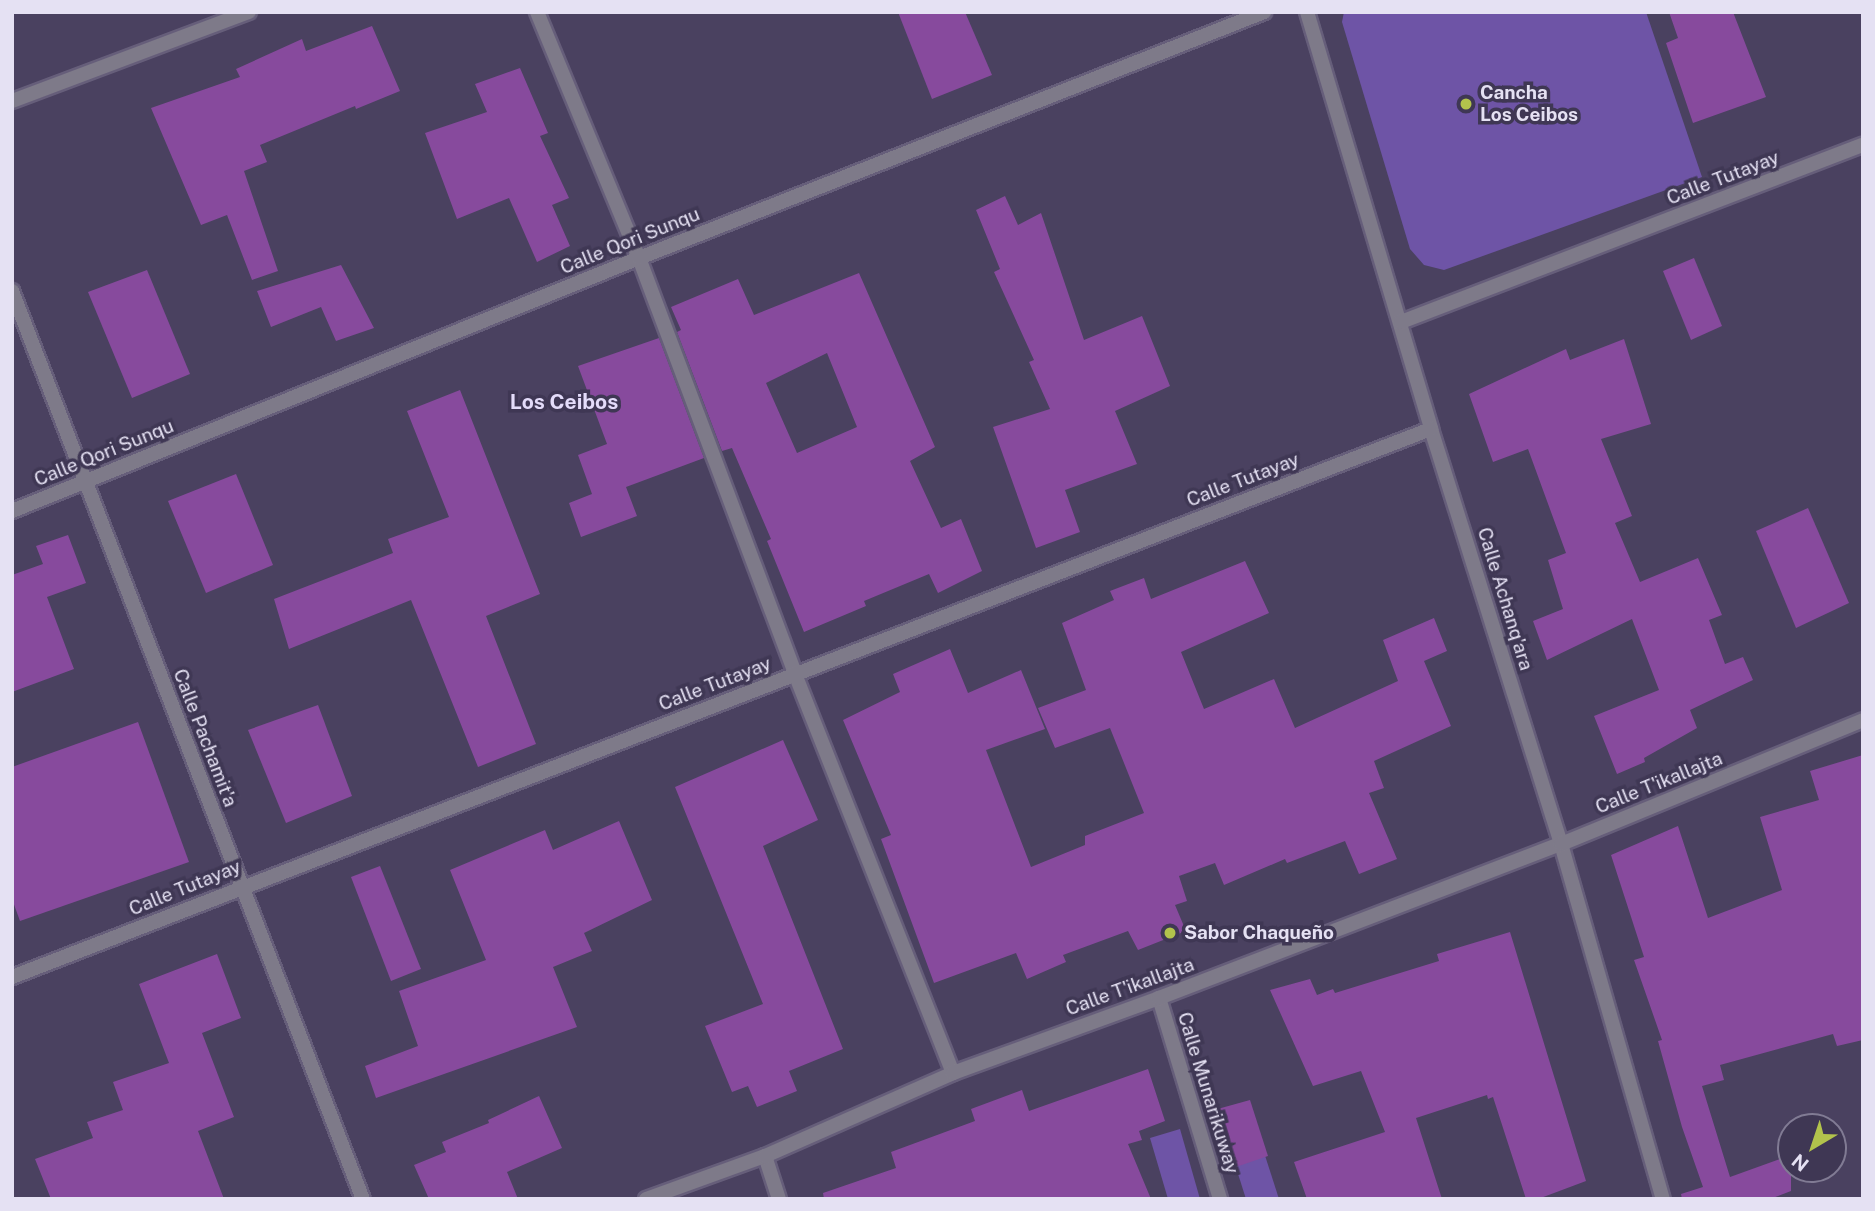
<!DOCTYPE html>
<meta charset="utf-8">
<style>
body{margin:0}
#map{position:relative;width:1875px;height:1211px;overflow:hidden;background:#4a4160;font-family:"Public Sans",sans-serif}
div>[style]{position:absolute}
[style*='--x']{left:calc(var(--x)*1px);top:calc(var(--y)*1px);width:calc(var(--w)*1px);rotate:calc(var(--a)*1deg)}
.green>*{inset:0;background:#6e54a6}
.building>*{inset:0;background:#874a9d}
.roads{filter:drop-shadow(2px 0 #665e7a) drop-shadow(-2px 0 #665e7a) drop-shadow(0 2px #665e7a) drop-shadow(0 -2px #665e7a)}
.minor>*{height:14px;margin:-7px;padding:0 7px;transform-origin:7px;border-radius:7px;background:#7e7a89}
.dots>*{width:19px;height:19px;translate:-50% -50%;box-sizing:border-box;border:4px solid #3f3754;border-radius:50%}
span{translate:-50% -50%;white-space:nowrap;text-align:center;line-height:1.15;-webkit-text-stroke:7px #3f3754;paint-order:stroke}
.poi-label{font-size:19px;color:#e5e1f3;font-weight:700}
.left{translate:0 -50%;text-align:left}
.street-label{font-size:19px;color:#e5e1f3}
.neighbourhood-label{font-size:21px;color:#e4dcfa;font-weight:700}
.frame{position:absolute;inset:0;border:14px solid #e5e1f3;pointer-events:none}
.north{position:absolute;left:1777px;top:1113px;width:70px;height:70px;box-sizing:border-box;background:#3f3754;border:2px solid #817b94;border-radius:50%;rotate:219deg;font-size:19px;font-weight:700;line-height:28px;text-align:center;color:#e5e1f3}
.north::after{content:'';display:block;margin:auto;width:24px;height:32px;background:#b2c34c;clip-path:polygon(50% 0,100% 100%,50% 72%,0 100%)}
</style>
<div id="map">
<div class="green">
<i style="clip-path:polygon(1344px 12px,1646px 12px,1702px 177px,1444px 270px,1424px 265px,1410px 249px,1342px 22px)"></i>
<i style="clip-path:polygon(1249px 1106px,1279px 1199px,1246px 1199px,1219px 1114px)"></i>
<i style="clip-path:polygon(1180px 1129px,1200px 1199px,1168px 1199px,1150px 1138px)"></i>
</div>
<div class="building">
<i style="clip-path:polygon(898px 12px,965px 12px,992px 75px,932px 99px)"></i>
<i style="clip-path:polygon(1669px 12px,1733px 12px,1766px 97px,1693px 123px,1666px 43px,1678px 38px)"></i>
<i style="clip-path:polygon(372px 26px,400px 91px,356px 109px,355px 106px,260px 145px,267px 162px,244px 171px,278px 271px,252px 280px,227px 215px,201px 225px,151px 108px,240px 77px,236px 69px,302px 39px,306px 51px)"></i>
<i style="clip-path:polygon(520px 68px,548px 133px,540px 136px,569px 198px,552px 205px,570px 246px,537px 262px,509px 198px,457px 219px,425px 133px,487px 112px,475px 84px)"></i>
<i style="clip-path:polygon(1005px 196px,1018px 225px,1041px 213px,1084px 340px,1142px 316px,1170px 386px,1115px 411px,1137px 464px,1065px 490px,1080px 532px,1036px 548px,993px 427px,1050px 409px,1029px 362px,1034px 360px,994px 272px,1000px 269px,976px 210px)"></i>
<i style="clip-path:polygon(1694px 258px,1722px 326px,1691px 340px,1663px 271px)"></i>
<i style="clip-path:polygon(341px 265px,374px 328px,336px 341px,321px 307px,271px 327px,257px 291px)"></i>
<i style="clip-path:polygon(147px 270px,190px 374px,132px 398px,88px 292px)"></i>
<i style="clip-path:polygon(evenodd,859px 273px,935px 447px,910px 461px,941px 528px,961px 519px,982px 571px,938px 593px,929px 574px,864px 601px,866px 606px,804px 632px,767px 541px,771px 539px,732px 448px,722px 451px,677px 332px,681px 330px,671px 307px,738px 279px,754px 315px,859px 273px,827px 353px,857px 427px,797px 453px,766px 383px,827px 353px)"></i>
<i style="clip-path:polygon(659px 338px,704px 458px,626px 487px,637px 516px,581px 537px,569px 503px,592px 494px,578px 455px,607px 444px,578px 366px)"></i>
<i style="clip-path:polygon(1624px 339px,1651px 424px,1601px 439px,1632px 516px,1615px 523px,1640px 582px,1698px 558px,1722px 615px,1709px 620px,1725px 664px,1743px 657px,1753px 680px,1690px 710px,1697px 728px,1644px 758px,1645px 762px,1617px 774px,1594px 716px,1659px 690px,1632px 619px,1547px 660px,1533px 621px,1563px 609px,1548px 560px,1566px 553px,1528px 449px,1493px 462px,1469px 394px,1566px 349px,1570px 360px)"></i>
<i style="clip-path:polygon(460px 390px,540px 594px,486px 616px,536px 744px,478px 767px,411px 600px,289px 649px,274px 599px,393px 553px,388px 539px,449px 517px,407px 411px)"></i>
<i style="clip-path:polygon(236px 474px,273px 565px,206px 593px,168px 501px)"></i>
<i style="clip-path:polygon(1808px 508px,1849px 603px,1796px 628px,1756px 531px)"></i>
<i style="clip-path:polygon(68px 535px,86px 583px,47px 597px,74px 669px,12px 692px,12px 575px,43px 564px,36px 546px)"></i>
<i style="clip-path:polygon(1245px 561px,1269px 613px,1181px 652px,1204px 709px,1274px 679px,1295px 728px,1398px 681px,1383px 640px,1434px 618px,1447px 651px,1424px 661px,1451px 726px,1374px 761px,1384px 788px,1369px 793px,1397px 859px,1359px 874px,1345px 841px,1287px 863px,1285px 859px,1224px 885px,1215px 863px,1179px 876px,1187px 901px,1175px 905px,1186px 931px,1138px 950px,1128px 931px,1063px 955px,1066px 962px,1027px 979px,1016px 953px,934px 983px,881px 839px,891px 835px,843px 720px,900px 692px,893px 674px,950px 649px,968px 693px,1021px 670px,1045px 729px,986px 750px,1031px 867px,1085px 845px,1085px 836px,1144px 813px,1110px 728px,1055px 748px,1038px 708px,1086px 690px,1062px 623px,1114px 600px,1110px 591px,1144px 578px,1151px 599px)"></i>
<i style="clip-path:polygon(318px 705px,352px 796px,286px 823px,248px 730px)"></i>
<i style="clip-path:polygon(138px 722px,189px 862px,20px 921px,12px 899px,12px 767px)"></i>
<i style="clip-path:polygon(783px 740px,818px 820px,763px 846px,843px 1049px,789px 1071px,797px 1091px,757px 1107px,748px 1086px,732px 1092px,705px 1026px,763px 1004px,675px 787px)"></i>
<i style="clip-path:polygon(1863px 755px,1863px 1040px,1837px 1046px,1833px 1034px,1720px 1065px,1724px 1080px,1702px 1086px,1730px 1177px,1791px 1155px,1791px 1191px,1770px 1199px,1682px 1199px,1681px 1194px,1703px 1187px,1682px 1127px,1658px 1041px,1662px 1040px,1634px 960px,1644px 957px,1611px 855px,1678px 826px,1708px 918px,1782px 890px,1760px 817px,1819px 800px,1810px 771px)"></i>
<i style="clip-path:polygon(619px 821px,652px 900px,584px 933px,592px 951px,553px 967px,577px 1027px,376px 1098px,365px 1066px,418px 1046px,399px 991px,486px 960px,450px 870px,545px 830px,553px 850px)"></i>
<i style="clip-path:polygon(380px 866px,421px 969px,391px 981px,351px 877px)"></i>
<i style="clip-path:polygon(1510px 932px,1586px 1181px,1538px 1199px,1526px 1199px,1493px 1097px,1488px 1099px,1487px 1095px,1416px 1118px,1442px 1199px,1307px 1199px,1294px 1162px,1385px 1132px,1361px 1071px,1313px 1086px,1270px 990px,1310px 979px,1317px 995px,1333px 989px,1335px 993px,1439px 961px,1437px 954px)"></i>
<i style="clip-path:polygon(217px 954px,241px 1018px,202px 1033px,234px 1117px,198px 1131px,224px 1199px,51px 1199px,35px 1159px,93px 1138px,87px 1122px,123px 1110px,113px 1082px,169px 1063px,139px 984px)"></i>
<i style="clip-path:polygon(1148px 1069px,1165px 1121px,1139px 1131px,1142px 1140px,1128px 1144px,1151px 1199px,824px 1199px,823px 1193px,896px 1168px,891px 1152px,975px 1121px,971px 1109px,1022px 1090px,1029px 1111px)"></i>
<i style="clip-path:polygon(539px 1096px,562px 1148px,507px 1172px,518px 1199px,429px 1199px,414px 1165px,446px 1152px,442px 1142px,489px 1123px,488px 1120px)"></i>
<i style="clip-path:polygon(1250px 1100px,1268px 1156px,1233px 1168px,1214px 1110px)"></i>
</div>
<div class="roads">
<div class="minor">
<i style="--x:537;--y:12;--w:266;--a:67.5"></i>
<i style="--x:639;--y:258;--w:444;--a:69.4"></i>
<i style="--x:795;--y:674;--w:429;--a:68.4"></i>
<i style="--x:1307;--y:12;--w:435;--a:73.4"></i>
<i style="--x:1431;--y:429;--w:435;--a:72.6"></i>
<i style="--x:1561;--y:844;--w:369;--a:74"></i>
<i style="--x:12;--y:101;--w:253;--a:-20.6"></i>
<i style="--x:12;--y:291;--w:973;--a:68.87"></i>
<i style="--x:1401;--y:322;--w:495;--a:-21"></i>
<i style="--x:12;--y:511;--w:676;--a:-21.97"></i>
<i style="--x:639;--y:258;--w:672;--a:-21.48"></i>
<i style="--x:12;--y:977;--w:1521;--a:-21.12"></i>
<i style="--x:1159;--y:998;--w:210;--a:73.1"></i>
<i style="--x:765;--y:1156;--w:45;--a:72"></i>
<i style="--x:646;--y:1199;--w:127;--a:-19.9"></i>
<i style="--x:765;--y:1156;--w:206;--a:-23.8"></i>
<i style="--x:953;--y:1073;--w:219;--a:-20"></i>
<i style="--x:1159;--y:998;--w:430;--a:-21"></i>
<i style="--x:1561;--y:844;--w:326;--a:-22.3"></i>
</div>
</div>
<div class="dots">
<i style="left:1466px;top:104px;background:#b2c34c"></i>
<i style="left:1170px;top:933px;background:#b2c34c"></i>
</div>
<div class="poi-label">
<span class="left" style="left:1480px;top:104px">Cancha<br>Los Ceibos</span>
<span class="left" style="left:1184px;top:933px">Sabor Chaqueño</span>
</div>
<div class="street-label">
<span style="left:1723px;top:178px;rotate:-21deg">Calle Tutayay</span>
<span style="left:630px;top:241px;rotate:-22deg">Calle Qori Sunqu</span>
<span style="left:104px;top:453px;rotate:-22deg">Calle Qori Sunqu</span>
<span style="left:1243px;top:480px;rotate:-21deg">Calle Tutayay</span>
<span style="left:1505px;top:599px;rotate:73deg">Calle Achanq'ara</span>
<span style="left:715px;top:684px;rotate:-21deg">Calle Tutayay</span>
<span style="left:205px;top:738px;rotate:69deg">Calle Pachamit'a</span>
<span style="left:1659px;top:783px;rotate:-22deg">Calle T'ikallajta</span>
<span style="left:185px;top:888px;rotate:-22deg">Calle Tutayay</span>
<span style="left:1130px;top:987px;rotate:-20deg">Calle T'ikallajta</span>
<span style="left:1208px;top:1093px;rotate:73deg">Calle Munarikuway</span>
</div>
<div class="neighbourhood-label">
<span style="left:564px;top:402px">Los Ceibos</span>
</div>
<div class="frame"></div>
<div class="north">N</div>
</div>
